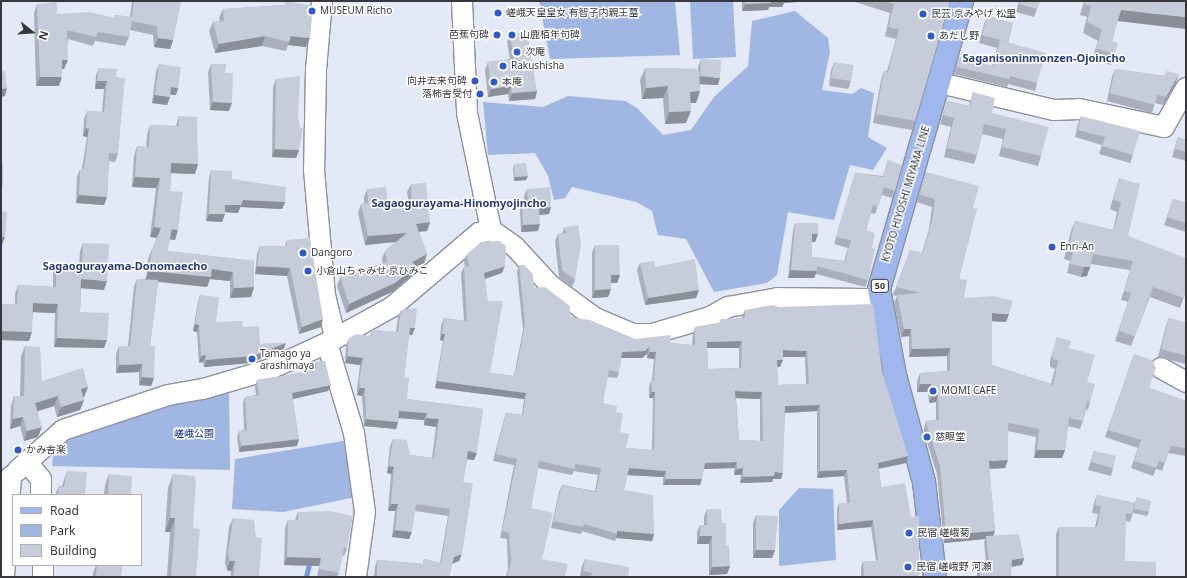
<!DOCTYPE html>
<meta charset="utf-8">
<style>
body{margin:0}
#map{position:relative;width:1187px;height:578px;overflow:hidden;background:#e3e9f7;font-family:"Noto Sans","Noto Sans JP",sans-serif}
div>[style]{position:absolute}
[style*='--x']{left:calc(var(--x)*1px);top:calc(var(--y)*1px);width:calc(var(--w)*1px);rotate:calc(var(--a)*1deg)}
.green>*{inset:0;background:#a0b6e3}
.stream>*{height:4.5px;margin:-2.25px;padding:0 2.25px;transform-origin:2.25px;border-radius:2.25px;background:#7999de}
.roads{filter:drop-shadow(1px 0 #8b919e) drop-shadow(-1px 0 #8b919e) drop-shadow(0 1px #8b919e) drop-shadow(0 -1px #8b919e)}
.minor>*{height:20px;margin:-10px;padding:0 10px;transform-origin:10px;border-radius:10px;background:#fff}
.major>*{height:22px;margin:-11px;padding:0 11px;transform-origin:11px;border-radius:11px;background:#a0b7ed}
.wall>*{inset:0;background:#aaafbb}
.shaded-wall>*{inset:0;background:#8b8f99}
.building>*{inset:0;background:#c6ccda}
.dots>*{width:11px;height:11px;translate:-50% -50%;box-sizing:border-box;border:2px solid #fff;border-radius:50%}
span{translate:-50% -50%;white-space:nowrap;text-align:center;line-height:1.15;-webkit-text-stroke:3px #fff;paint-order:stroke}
.shield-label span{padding:1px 3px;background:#fff;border:1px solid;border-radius:3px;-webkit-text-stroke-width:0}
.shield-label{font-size:9px;color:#36383e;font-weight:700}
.poi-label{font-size:10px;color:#36383e}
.left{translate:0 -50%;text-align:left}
.right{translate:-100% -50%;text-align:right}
.street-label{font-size:10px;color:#36383e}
.park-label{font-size:10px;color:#0e2878}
.neighbourhood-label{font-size:11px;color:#263d75;font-weight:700}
.frame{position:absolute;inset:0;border:2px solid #36383e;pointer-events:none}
.legend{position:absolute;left:12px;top:494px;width:130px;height:72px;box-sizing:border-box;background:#fff;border:1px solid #afafb2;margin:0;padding:5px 7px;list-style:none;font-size:12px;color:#36383e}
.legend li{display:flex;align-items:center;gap:8px;height:20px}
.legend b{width:20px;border:1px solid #afafb2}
.north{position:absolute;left:12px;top:12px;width:40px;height:40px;-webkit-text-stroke:3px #fff;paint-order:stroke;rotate:107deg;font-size:11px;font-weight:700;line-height:16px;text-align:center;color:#36383e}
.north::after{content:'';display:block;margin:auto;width:14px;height:18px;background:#36383e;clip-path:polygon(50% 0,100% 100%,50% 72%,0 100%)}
</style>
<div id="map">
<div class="green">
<i style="clip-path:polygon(539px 1px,675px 1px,680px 55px,550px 59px)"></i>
<i style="clip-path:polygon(690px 1px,733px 1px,736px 57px,693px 59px)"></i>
<i style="clip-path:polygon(795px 11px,828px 38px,830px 52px,822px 90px,852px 94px,861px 88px,874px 93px,868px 137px,887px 148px,873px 170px,850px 165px,834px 220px,788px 212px,777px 275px,767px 283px,714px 292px,686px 239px,658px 235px,652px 211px,636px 202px,572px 187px,565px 198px,554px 200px,548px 176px,535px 153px,488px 155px,483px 102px,543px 107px,568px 96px,625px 101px,637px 108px,663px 135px,691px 130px,714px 97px,748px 66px,752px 21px)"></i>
<i style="clip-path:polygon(229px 388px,230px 470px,52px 466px,54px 443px,64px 433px)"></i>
<i style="clip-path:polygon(349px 440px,356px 497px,283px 512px,232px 509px,235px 459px)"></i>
<i style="clip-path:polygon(799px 488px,833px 489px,836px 560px,779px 566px,779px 510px)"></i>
</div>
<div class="stream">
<i style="--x:306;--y:577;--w:17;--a:-77"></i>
</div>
<div class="roads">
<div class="minor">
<i style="--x:322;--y:1;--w:69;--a:95"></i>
<i style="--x:316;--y:70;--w:100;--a:91.1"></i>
<i style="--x:314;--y:170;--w:125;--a:85"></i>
<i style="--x:325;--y:295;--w:43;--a:76.6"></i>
<i style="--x:462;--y:1;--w:112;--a:87.4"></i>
<i style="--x:467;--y:113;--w:119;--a:78.4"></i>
<i style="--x:940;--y:83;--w:117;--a:13.3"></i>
<i style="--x:1054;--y:110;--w:25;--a:-2"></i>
<i style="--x:1079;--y:109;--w:87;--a:12"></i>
<i style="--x:1164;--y:127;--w:45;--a:-60.6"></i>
<i style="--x:327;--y:343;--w:94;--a:73.3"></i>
<i style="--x:354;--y:433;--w:80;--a:82.1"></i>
<i style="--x:365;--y:512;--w:66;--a:97.9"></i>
<i style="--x:1161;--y:368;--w:29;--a:29"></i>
<i style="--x:27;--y:462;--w:48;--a:-41.6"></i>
<i style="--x:63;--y:430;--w:111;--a:-18.4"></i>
<i style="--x:168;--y:395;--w:36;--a:-10"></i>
<i style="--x:203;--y:389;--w:68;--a:-16.3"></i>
<i style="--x:268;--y:370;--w:65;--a:-24.6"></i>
<i style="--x:327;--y:343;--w:74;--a:-29"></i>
<i style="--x:392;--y:307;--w:114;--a:-40.4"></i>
<i style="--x:479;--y:233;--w:12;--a:-14"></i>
<i style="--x:491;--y:230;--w:29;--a:35"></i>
<i style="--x:515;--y:247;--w:52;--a:47.4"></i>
<i style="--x:550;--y:285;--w:56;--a:36.3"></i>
<i style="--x:595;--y:318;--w:41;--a:22.8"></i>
<i style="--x:633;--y:334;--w:19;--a:0"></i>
<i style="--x:652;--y:334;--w:60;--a:-16.3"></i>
<i style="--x:710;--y:317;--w:21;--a:-29"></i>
<i style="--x:728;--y:307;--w:51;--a:-10.2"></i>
<i style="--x:778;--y:298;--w:102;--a:0.6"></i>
<i style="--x:17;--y:471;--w:13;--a:-42"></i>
<i style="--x:27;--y:462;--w:22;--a:51"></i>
<i style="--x:41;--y:479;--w:16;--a:90"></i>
<i style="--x:43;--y:565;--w:12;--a:90"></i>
<i style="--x:4;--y:576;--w:100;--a:-86"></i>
</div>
<div class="major">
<i style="--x:935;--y:577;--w:96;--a:-96.6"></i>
<i style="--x:924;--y:482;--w:111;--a:-105.2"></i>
<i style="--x:895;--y:375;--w:87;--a:-100.5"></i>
<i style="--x:879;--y:289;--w:300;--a:-73.9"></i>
</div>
</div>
<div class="wall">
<i style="clip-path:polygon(132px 1px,181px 1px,173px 40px,170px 49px,154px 47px,153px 35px,130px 30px,129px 37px,125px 46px,95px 41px,93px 46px,68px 39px,64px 69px,62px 69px,59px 86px,36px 86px,34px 13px,37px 4px,57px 14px,114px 18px,115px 15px,130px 17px)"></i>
<i style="clip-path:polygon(286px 1px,306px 47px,288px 45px,286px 51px,262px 46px,215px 53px,209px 31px,213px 22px,220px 21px,219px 18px,223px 9px,285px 5px)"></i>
<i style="clip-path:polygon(742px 1px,799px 1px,798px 2px,784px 3px,782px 7px,769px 7px,768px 10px,742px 11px)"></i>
<i style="clip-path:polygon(852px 1px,950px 1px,915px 121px,912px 130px,873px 123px,881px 80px,884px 71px,887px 71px,896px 39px,885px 36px,890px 13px)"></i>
<i style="clip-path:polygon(1019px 1px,1040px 1px,1034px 17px,1016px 12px)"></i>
<i style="clip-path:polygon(1084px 1px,1186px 1px,1117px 21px,1112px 41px,1115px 54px,1111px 65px,1092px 60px,1098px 41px,1083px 33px,1087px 17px,1080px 15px)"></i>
<i style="clip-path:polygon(987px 16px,1013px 23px,1008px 43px,1037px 83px,1035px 91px,1008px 84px,1007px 87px,954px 74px,959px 57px,992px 66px,997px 48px,979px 43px,984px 24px)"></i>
<i style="clip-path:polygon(510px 34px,537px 91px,535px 99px,509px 101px,508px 94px,488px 97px,485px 70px,488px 62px,510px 59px,507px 42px)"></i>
<i style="clip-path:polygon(701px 59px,718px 85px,700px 84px,700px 91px,696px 103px,690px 103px,686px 123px,665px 124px,663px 98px,642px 99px,640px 80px,645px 68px,698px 69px,698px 67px)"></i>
<i style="clip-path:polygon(834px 62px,851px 81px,848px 89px,829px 86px,831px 70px)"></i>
<i style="clip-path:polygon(159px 64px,178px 88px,176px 95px,170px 95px,167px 105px,152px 103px,156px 72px)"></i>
<i style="clip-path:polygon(211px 64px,225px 73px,229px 111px,210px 110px,208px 72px)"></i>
<i style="clip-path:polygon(99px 68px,116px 77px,118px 154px,115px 162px,109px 161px,107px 197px,104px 205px,76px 203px,77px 177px,80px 169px,82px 169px,87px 137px,83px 136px,84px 119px,87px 111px,102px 112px,104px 89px,95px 89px,96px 75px)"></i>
<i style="clip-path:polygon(1115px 69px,1165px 76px,1167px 71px,1176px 82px,1163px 105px,1155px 103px,1152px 113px,1107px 101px,1112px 77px)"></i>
<i style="clip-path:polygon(276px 79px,298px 118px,299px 150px,296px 158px,272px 157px,273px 87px)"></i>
<i style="clip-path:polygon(973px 92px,992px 113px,1041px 156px,1038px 166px,999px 156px,1003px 139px,982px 134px,977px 155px,974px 164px,944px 157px,951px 127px,940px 124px,947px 101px,969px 106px)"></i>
<i style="clip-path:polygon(179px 116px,195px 174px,171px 173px,170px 191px,175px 240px,170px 239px,167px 251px,254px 261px,254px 287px,251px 297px,230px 298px,230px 281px,210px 279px,207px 287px,158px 282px,150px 346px,154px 378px,151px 386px,139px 385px,139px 372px,116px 373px,116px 354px,119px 346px,128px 346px,134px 286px,137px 279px,146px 279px,148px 259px,157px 237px,150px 237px,156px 188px,132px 187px,134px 156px,137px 146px,146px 147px,147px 135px,150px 125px,176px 126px)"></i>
<i style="clip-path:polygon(1081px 116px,1133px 155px,1130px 163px,1099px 154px,1102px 145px,1075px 137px,1078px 124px)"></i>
<i style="clip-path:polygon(1178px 137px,1186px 140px,1186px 161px,1172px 157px)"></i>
<i style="clip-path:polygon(888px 160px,895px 191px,892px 198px,882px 195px,875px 214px,871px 213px,866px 230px,872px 248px,868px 280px,865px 287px,816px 274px,814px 278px,788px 278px,793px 230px,795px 223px,818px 234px,815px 242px,812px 242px,812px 257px,844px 261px,848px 248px,834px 244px,855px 173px,883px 176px)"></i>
<i style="clip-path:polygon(514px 164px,526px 180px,514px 181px,513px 168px)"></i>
<i style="clip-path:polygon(211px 170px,285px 202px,282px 209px,240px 207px,238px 213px,225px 212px,222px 222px,206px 221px,209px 177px)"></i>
<i style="clip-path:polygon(926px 172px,973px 208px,959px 279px,964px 298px,1006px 322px,992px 321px,992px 365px,1051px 384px,1055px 369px,1050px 367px,1050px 361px,1057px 337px,1069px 348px,1087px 382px,1090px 402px,1088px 410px,1086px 409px,1083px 421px,1080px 429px,1068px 426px,1065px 450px,1062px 458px,1034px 458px,1036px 437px,1008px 431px,1005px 468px,989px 469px,995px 531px,993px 535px,1024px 558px,1022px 565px,1011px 567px,1011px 577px,977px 577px,977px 570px,980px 563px,986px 563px,984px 542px,985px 539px,944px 543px,937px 474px,924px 433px,924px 429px,926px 421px,936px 420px,936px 402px,929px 403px,928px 392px,917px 392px,917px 381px,920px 373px,947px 371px,947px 356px,909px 357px,909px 336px,901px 337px,894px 303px,897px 296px,893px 295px,910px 250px,922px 253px,929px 229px,932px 207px,917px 202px)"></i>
<i style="clip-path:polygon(1119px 178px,1128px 236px,1186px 291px,1180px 308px,1150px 297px,1131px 346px,1115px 341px,1128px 302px,1121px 300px,1130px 270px,1091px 264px,1087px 276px,1081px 277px,1067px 273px,1070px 261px,1064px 259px,1071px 231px,1075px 221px,1113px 230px,1117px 212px,1110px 209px)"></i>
<i style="clip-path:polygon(411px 184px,430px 222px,427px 231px,419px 232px,427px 254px,424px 263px,415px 267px,413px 274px,392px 292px,346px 313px,337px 286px,340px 277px,383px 264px,382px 259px,385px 251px,396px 242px,365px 245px,358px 213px,361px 204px,364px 204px,364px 197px,367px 189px,388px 207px,409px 205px,407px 192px)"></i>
<i style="clip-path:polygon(527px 189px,551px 207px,549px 214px,539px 215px,538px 231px,521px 232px,520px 210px,522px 204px,525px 204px,524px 196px)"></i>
<i style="clip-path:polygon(1173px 199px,1186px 203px,1186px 232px,1164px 225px)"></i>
<i style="clip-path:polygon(565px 227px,575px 280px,572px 287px,559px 277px,555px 241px,558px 234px,562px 233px)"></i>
<i style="clip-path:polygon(287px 240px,321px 327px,299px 334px,287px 276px,255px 274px,257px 254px,260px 246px,285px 246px)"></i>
<i style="clip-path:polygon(83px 243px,104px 290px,81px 288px,80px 312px,104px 348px,54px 347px,55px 313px,33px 312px,29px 341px,1px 340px,1px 304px,15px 304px,15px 294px,18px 285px,53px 287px,53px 272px,56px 263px,79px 264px,80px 251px)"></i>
<i style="clip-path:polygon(595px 245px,620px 275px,617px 283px,611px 283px,611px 289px,608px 297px,592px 298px,592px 253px)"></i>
<i style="clip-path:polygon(evenodd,467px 254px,502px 273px,485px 279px,490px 373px,513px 376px,515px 371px,523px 330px,517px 272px,519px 265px,534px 288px,570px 317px,635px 339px,670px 343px,692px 345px,693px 334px,695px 327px,719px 323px,742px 318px,742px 316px,745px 310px,882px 371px,908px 456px,906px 463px,879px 469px,881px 487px,919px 577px,861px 577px,861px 567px,863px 561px,876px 561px,871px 527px,837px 530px,837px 509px,839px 503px,847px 503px,844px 476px,817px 478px,817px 411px,785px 413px,781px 479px,773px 479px,772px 482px,740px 483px,741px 475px,734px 475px,734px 468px,704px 469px,700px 485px,663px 485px,663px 477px,627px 475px,624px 490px,654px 534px,652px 541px,616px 538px,615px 541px,582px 531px,581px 534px,551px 528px,559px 492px,562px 485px,595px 491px,598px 475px,574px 471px,572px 475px,538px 468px,531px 508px,542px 559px,565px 577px,506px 577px,508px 568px,507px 539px,500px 538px,514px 465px,493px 461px,504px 419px,506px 413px,522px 415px,524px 399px,435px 388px,443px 341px,440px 340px,441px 325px,444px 318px,464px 321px,461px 273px,464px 267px,465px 267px,464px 261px,467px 254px,707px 348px,739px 348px,739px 368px,708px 369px,707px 348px,467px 254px,647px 354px,647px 358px,654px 359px,652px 380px,651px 381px,649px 387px,649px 398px,653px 398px,652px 450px,626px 448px,620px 432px,616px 412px,603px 403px,607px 377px,617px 378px,619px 372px,621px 358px,642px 358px,647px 354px,467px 254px,783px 357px,805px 357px,806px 384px,778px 385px,777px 367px,780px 367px,783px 357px,467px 254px,736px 398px,760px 399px,760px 441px,739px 440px,736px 398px)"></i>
<i style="clip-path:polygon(640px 263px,655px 267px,699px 290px,696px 298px,645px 305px,637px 270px)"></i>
<i style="clip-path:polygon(200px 295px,216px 322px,243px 327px,260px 344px,286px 343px,283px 350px,250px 363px,204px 367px,203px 362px,199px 363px,197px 332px,193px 331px,198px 302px)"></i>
<i style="clip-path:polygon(401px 310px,415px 328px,412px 335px,409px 335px,404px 377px,407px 399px,483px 409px,474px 460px,467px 459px,463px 482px,459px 561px,452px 564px,449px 577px,374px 577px,375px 567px,377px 560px,423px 564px,424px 559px,440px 563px,448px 516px,415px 511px,409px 539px,392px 537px,395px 511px,388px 511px,391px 474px,387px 473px,390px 446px,393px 439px,410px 455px,432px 458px,436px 427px,424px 425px,424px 420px,399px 418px,398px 422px,396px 429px,364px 426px,362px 396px,357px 395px,357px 390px,360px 365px,345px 363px,346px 346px,348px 339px,370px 336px,372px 330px,396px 332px,398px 317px)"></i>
<i style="clip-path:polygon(1169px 318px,1186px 323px,1186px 364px,1158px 357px,1166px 326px)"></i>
<i style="clip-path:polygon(25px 346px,42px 381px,88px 387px,84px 397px,83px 397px,84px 400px,80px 410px,57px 417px,54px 406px,37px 411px,38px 437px,24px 441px,20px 426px,10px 429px,11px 406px,14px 396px,20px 396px,21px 356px)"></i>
<i style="clip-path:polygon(1134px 354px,1149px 388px,1186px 401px,1186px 456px,1168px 453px,1162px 471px,1156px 469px,1153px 476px,1131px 468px,1138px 448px,1105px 437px)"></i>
<i style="clip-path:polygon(315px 362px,328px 391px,292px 399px,297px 446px,239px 452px,237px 438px,239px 431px,244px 430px,243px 403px,245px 397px,256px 395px,255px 387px,257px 380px,307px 372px,313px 369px)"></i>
<i style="clip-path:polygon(1094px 451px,1113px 468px,1111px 476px,1088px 470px)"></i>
<i style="clip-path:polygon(67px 471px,85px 495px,55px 495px,59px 486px,62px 486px)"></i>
<i style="clip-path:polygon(109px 474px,131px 495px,104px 495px,105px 485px)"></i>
<i style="clip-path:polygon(173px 474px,193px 528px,196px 577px,167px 577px,170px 532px,165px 532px,168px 488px)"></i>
<i style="clip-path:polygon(1097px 495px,1135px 503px,1137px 497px,1149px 512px,1147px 516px,1133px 513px,1130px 522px,1125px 521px,1125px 561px,1156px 577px,1056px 577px,1056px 534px,1059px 527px,1095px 527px,1098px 514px,1092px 513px,1094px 503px)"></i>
<i style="clip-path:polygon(707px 509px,722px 523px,726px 545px,730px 566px,727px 574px,709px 575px,709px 544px,697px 544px,697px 532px,700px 525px,704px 525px,704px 517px)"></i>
<i style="clip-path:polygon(298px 512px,347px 548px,344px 556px,342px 556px,339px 573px,337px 577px,317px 577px,319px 566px,284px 565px,285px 528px,288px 520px,295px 520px)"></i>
<i style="clip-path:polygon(756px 515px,775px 550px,772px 558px,753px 558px,753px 523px)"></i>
<i style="clip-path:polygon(233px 518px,259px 577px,231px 577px,231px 571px,227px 570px,225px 563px,229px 527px)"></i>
<i style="clip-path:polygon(585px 559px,628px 577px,580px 577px,582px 566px)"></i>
<i style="clip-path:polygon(96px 565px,122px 565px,121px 577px,93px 577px,93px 573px)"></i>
</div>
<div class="shaded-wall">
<i style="clip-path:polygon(770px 1px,799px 1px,798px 2px,784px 3px,782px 7px,769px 7px,768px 10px,742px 11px,745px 4px)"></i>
<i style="clip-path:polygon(1121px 10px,1186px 17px,1186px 29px,1117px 21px)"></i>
<i style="clip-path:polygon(265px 36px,262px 46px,215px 53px,219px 44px)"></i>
<i style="clip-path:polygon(291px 36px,310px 38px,306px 47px,288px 45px)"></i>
<i style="clip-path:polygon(158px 38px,173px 40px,170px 49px,154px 47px)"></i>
<i style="clip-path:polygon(62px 60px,68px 60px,64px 69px,59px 69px)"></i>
<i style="clip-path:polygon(1179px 74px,1176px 82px,1163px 105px,1166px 97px)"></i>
<i style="clip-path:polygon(700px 76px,720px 78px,718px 85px,697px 84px)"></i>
<i style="clip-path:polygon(40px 77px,62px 77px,59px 86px,36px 86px)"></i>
<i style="clip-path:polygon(97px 81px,107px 81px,104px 89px,95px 89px)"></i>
<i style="clip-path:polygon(511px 86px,508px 94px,488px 97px,491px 89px)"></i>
<i style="clip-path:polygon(668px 86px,663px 98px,642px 99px,646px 88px)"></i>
<i style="clip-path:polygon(171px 87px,178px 88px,176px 95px,168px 94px)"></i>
<i style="clip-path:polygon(7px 88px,5px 96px,1px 97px,1px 89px)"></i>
<i style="clip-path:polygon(537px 91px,535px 99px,509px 101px,512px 93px)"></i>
<i style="clip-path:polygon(700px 91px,696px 103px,685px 103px,690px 92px)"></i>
<i style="clip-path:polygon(155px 95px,170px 97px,167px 105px,152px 103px)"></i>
<i style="clip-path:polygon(213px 102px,232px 103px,229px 111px,210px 110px)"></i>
<i style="clip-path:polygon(691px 111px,686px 123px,665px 124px,669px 112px)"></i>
<i style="clip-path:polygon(86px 128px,89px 129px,87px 137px,83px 136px)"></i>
<i style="clip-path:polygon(275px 149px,299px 150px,296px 158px,272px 157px)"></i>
<i style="clip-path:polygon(171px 163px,198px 164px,195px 174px,168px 173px)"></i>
<i style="clip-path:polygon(528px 176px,526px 180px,514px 181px,515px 177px)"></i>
<i style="clip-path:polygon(135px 177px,160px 178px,156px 188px,132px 187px)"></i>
<i style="clip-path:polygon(79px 195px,107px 197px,104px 205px,76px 203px)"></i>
<i style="clip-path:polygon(243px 200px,285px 202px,282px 209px,240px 207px)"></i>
<i style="clip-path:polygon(225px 205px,241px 205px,238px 213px,223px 212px)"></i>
<i style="clip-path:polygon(551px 207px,549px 214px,537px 215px,539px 208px)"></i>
<i style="clip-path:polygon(209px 214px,225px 214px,222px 222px,206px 221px)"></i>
<i style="clip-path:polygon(430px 222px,427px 231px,413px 232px,416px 224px)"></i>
<i style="clip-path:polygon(540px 224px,538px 231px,521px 232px,523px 225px)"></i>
<i style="clip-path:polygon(154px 227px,161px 228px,158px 238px,150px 237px)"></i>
<i style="clip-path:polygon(172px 229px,178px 230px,175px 240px,168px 239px)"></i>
<i style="clip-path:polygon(407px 233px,404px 241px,365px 245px,368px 236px)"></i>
<i style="clip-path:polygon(812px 234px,818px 234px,815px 242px,809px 242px)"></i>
<i style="clip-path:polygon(1px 237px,5px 237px,2px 245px,1px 245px)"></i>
<i style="clip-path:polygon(427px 254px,424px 263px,415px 267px,413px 274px,392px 292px,346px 313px,349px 304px,412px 262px)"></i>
<i style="clip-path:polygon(257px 266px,290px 268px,287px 276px,255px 274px)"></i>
<i style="clip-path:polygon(505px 266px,502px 273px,481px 280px,484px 273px)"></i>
<i style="clip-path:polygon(1084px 267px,1090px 267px,1087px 276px,1081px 277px)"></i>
<i style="clip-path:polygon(212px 269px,233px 272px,230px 281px,210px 279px,207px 287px,145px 280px,149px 271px)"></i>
<i style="clip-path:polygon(791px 270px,817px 271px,814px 278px,788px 278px)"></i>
<i style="clip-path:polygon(611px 275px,620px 275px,617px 283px,608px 283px)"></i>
<i style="clip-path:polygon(81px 279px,107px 281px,104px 290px,78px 288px)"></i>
<i style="clip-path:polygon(254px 287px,251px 297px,230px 298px,234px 288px)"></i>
<i style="clip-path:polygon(611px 289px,608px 297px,592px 298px,595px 290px)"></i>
<i style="clip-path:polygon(699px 290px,696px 298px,645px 305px,648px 298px)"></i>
<i style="clip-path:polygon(33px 303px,58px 304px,55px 313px,30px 312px)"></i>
<i style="clip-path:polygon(992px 313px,1009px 314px,1006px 322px,989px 321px)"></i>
<i style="clip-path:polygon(323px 319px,321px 327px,299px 334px,302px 327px)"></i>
<i style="clip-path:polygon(195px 324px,199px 325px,197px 332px,193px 331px)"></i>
<i style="clip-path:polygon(410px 328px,415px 328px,412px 335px,408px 335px)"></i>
<i style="clip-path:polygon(904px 329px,911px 329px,909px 336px,901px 337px)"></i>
<i style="clip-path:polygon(1px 331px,32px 332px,29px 341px,1px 340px)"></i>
<i style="clip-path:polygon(442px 334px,445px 334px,443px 341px,440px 340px)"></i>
<i style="clip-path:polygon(57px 338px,107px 340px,104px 348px,54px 347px)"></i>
<i style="clip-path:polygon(742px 341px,739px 348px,705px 348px,707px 342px)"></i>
<i style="clip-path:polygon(286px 343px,283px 350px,250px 363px,204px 367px,206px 360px)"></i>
<i style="clip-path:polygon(649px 347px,647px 354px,642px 358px,620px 358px,622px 352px)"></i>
<i style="clip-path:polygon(950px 348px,947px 356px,909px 357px,912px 349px)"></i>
<i style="clip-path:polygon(783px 350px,807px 351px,805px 357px,780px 357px)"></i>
<i style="clip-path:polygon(650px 352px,656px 352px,654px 359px,647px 358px)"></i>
<i style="clip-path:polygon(206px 355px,203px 362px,199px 363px,201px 356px)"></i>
<i style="clip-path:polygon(348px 356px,363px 358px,360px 365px,345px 363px)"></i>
<i style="clip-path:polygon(777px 360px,783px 360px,780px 367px,775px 367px)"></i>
<i style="clip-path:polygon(142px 364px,139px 372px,116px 373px,119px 365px)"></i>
<i style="clip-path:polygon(142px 377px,154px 378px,151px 386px,139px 385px)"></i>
<i style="clip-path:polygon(437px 381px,526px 393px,524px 399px,435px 388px)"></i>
<i style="clip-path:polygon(920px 384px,931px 384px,928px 392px,917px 392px)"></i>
<i style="clip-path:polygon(331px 385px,328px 391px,289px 400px,292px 393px)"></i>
<i style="clip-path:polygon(88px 387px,84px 397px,77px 399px,81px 389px)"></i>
<i style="clip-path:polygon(360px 388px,365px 388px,362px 396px,357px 395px)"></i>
<i style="clip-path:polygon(735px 391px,762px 392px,760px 399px,733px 398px)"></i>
<i style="clip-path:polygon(652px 392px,655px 392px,653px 398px,649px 398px)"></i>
<i style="clip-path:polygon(932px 395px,938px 395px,936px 402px,929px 403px)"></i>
<i style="clip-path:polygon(58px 396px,54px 406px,32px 413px,35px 403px)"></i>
<i style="clip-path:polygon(84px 400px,80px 410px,57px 417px,61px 407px)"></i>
<i style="clip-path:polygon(820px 405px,817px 411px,783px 413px,785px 406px)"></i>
<i style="clip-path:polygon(399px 411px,427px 413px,424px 420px,397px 418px)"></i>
<i style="clip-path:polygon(23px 417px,20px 426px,10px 429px,13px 419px)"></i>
<i style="clip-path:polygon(426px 418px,439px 419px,436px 427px,424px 425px)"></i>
<i style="clip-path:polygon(366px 419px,398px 422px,396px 429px,364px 426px)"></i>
<i style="clip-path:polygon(42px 427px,38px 437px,24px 441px,27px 431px)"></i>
<i style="clip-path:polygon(299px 439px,297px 446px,239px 452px,241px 446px)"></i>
<i style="clip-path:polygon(1037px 450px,1065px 450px,1062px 458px,1034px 458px)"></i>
<i style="clip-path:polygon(468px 451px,477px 453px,474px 460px,465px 459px)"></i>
<i style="clip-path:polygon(908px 456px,906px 463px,876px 469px,878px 463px)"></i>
<i style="clip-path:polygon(1008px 460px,1005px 468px,986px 469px,989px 461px)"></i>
<i style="clip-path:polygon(737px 462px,734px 468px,702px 469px,705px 463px)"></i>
<i style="clip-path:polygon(389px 466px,394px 467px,391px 474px,387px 473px)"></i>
<i style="clip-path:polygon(629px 468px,666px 471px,663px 477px,626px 475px)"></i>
<i style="clip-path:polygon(743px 468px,741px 475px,734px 475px,737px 469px)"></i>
<i style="clip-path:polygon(847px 470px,844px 476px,817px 478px,820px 471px)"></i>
<i style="clip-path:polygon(775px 472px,783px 473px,781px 479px,773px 479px,772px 482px,740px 483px,743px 477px)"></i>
<i style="clip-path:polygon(666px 479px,702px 479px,700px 485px,663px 485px)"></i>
<i style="clip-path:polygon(391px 504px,398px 504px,395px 511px,388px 511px)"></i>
<i style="clip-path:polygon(170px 518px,175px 518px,170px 532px,165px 532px)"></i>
<i style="clip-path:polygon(873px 520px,871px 527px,837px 530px,839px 524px)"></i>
<i style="clip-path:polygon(395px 530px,412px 532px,409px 539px,392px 537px)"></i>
<i style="clip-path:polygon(617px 531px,654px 534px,652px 541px,616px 538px,617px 534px)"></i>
<i style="clip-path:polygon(995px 531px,992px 539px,986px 536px,985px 539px,944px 543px,946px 535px)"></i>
<i style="clip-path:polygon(700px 536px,712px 536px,709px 544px,697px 544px)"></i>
<i style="clip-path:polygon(756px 550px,775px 550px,772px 558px,753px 558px)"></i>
<i style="clip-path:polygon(462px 554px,459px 561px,451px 564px,454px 557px)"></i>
<i style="clip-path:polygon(287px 557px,321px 558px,319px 566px,284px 565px)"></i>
<i style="clip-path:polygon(1024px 558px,1022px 565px,1009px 567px,1012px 560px)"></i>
<i style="clip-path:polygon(230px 561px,235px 561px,231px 571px,227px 570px)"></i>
<i style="clip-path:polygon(730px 566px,727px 574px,709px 575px,712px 567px)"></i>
</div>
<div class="building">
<i style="clip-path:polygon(134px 1px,181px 1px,173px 40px,158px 38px,157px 26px,132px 21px,129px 37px,98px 32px,96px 37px,67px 30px,68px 60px,62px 60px,62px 77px,40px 77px,37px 4px,57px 2px,57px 14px,89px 12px,115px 18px,115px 15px,132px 17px)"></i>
<i style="clip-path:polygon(286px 1px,313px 6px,310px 38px,291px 36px,289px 42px,265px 36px,219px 44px,213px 22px,224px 21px,223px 9px,285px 5px)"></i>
<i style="clip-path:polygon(745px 1px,771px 1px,771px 3px,745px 4px)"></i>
<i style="clip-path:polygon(884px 1px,950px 1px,915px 121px,876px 114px,884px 71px,888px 72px,899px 29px,888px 27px,894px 4px)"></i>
<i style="clip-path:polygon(1019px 1px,1040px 1px,1037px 9px,1019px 4px)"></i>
<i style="clip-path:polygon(1085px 1px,1186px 1px,1186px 17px,1121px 10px,1112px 41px,1118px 43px,1115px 54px,1096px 49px,1102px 30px,1087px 22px,1091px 6px,1084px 4px)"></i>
<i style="clip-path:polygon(987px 16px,1013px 23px,1008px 42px,982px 35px)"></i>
<i style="clip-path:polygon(527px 32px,537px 91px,512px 93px,511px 86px,491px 89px,488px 62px,514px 59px,510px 34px)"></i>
<i style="clip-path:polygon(1000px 40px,1046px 53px,1037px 83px,1010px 76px,1009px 79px,957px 67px,959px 57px,993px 66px)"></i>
<i style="clip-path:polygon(701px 59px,721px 60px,720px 78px,700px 76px)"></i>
<i style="clip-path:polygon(834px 62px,854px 65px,851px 81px,831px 78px)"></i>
<i style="clip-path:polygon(159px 64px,181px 67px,178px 88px,171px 87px,170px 97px,155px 95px)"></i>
<i style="clip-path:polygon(211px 64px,226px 64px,225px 73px,233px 73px,232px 103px,213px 102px)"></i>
<i style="clip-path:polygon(99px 68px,117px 69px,116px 77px,125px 78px,118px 154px,109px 153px,107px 197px,79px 195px,80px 169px,84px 169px,89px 129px,86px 128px,87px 111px,104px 112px,107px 81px,97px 81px)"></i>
<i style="clip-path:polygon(645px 68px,699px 69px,700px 91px,690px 92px,691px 111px,669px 112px,668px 86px,646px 88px)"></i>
<i style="clip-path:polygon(1115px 69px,1166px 76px,1167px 71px,1179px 74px,1166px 97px,1157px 95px,1155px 105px,1110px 93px)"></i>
<i style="clip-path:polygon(5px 71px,7px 88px,1px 89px,1px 72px)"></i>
<i style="clip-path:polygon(300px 76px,298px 118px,300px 128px,303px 128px,299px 150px,275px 149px,276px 79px)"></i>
<i style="clip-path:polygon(973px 92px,995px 98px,992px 113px,1049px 127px,1041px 156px,1002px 147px,1006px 129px,984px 124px,977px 155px,947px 148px,954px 118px,943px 115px,947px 101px,970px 106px)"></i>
<i style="clip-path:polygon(179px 116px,197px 117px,198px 164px,171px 163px,170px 191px,183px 192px,178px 230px,172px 229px,167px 251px,254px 261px,254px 287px,234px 288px,233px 272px,212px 269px,211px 277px,149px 271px,152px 249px,161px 228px,154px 227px,160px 178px,135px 177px,137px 146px,149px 147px,150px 125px,179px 126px)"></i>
<i style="clip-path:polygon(1081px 116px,1140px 131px,1133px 155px,1102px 146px,1105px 137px,1078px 130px)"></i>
<i style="clip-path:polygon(1178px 137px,1186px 140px,1186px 152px,1175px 149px)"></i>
<i style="clip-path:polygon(888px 160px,902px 165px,895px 191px,884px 187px,878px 207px,873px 205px,866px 230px,875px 233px,872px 248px,875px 249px,868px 280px,817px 266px,817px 271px,791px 270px,795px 223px,818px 223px,818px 234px,812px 234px,812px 257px,845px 261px,851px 240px,836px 237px,855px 173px,883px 177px)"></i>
<i style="clip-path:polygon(1px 163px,3px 163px,3px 186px,1px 186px)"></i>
<i style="clip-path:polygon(526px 163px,528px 176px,515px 177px,514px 164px)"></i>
<i style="clip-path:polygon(211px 170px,232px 171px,232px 179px,286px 187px,285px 202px,243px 200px,241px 205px,225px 205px,225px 214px,209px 214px)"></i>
<i style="clip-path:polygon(926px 172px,979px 186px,973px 208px,977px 209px,959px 279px,967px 280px,964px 298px,993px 296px,1013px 301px,1009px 314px,992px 313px,992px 365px,1053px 385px,1058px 361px,1053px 359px,1052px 354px,1057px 337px,1071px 341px,1069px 348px,1095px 355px,1087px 382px,1095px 384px,1090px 402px,1087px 401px,1083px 421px,1069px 418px,1065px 450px,1037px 450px,1039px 429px,1008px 423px,1008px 460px,989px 461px,995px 531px,946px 535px,940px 466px,927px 426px,926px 421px,939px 420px,938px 395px,932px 395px,931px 384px,920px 384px,920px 373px,950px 371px,950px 348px,912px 349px,911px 329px,904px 329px,897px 295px,920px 293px,896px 287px,910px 250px,923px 253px,932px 221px,935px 199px,920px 195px)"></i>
<i style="clip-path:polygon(1119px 178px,1140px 184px,1128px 236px,1186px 258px,1186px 291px,1184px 298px,1153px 287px,1135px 336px,1119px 331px,1131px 293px,1124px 291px,1133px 261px,1093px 254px,1090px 267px,1084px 267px,1070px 264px,1073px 251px,1068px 250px,1075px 221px,1114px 230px,1121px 202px,1113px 200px)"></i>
<i style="clip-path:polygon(426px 183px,430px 222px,416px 224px,427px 254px,412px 262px,416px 266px,395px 283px,349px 304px,340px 277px,387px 262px,385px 251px,407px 233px,368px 236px,361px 204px,368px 203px,367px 189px,386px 187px,388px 207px,412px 205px,411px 184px)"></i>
<i style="clip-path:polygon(550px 187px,551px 207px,539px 208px,540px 224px,523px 225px,522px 204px,528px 203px,527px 189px)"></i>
<i style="clip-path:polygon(1173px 199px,1186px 203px,1186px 223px,1167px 217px)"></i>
<i style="clip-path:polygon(1px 211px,7px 212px,5px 237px,1px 237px)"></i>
<i style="clip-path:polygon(578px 225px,581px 244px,575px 280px,562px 270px,558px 234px,566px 233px,565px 227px)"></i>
<i style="clip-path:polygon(310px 238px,323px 319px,302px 327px,290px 268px,257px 266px,260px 246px,287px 246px,287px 240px)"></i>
<i style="clip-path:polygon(evenodd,499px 241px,506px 246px,505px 266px,484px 273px,488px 301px,503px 301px,490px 373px,513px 376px,517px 367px,525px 323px,519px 265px,524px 265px,533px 274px,534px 288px,545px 287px,570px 306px,570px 317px,590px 320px,635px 339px,671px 335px,670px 343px,695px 345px,695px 327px,719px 323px,721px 319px,745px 318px,745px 310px,772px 305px,779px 307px,873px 304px,882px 371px,908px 456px,878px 463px,881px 487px,905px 483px,911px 517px,919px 516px,919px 577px,864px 577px,863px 561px,877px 561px,878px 557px,873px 520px,839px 524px,839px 503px,850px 503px,847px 470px,820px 471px,820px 405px,785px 406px,783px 473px,775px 472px,774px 476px,743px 477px,743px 468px,737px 469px,737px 462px,705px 463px,702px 479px,666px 479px,666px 471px,629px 468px,624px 490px,653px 495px,654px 534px,617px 531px,617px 534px,584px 524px,583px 527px,553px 521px,562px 485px,596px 492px,601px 468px,575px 464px,575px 469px,539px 461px,531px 508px,553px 513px,542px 559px,568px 564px,565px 577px,507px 577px,511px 561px,509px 533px,502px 531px,517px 459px,496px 454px,506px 413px,523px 415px,526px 393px,437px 381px,445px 334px,442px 334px,444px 318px,467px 321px,464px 267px,469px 266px,467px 254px,481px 242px,499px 241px,742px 341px,741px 368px,708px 369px,707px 342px,742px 341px,499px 241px,649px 347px,650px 352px,656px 352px,654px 380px,651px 381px,652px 392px,655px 392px,654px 450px,626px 448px,629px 434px,620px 432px,623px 413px,616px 412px,617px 406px,603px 403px,609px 370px,619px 372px,622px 352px,645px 351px,649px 347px,499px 241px,783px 350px,807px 351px,809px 384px,778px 385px,777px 360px,783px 360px,783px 350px,499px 241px,735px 391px,762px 392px,763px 441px,739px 440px,735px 391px)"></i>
<i style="clip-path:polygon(83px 243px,109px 244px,107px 281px,81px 279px,80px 312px,109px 313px,107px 340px,57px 338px,58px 304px,33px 303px,32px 332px,1px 331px,1px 304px,17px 304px,18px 285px,56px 287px,56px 263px,82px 264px)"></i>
<i style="clip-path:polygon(595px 245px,619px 245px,620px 275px,611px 275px,611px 289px,595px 290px)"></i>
<i style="clip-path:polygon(695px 259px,699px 290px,648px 298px,640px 263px,654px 261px,655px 267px)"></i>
<i style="clip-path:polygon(137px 279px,158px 280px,150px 346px,155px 346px,154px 378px,142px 377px,142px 364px,119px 365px,119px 346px,130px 346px)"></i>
<i style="clip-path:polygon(200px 295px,219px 297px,216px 322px,242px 321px,243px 327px,259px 326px,260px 344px,286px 343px,253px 356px,206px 360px,206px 355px,201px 356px,199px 325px,195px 324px)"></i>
<i style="clip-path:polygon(417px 308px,415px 328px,410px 328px,404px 377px,409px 378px,407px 399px,483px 409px,477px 453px,468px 451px,463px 482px,473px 483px,462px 554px,454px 557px,449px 577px,377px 577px,377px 560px,423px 564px,424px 559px,441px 563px,450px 509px,416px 504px,412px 532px,395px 530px,398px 504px,391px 504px,394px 467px,389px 466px,393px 439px,407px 440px,410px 455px,434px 458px,439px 419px,426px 418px,427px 413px,399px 411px,398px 422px,366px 419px,365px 388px,360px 388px,359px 382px,363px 358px,348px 356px,348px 339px,356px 334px,371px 336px,372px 330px,398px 332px,401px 310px)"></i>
<i style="clip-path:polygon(1169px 318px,1186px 323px,1186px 356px,1161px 349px)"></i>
<i style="clip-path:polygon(25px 346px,40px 347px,42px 381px,83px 368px,88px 387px,81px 389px,84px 400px,61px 407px,58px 396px,35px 403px,42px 427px,27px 431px,23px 417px,13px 419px,14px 396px,24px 396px)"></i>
<i style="clip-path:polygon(1134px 354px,1152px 360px,1156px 368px,1149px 388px,1186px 401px,1186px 448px,1171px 446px,1165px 463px,1159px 461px,1156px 468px,1134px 461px,1141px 440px,1108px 430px)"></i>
<i style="clip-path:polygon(325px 361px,331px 385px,292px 393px,299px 439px,241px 446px,239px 431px,247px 430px,245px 397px,259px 395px,257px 380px,307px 372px,316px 368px,315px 362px)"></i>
<i style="clip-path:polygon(1094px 451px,1116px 456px,1113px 468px,1091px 462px)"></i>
<i style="clip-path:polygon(67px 471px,87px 472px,85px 495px,58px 495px,59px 486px,64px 487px)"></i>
<i style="clip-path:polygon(109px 474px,132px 476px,131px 495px,108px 495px)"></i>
<i style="clip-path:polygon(173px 474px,194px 476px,196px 481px,193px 528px,200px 529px,196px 577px,171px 577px,175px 526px,175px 518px,170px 518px)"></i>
<i style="clip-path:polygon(1097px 495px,1135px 503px,1132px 514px,1126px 513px,1125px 561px,1156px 562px,1156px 577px,1059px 577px,1059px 527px,1097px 527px,1101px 506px,1095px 505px)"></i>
<i style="clip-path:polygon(1137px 497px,1151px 501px,1149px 512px,1134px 509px)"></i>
<i style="clip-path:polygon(707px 509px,721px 509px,722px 523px,726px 523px,726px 545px,729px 545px,730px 566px,712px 567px,712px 536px,700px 536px,700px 525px,707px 525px)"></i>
<i style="clip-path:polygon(329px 511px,353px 516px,347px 548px,344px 548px,339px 573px,319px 569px,321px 558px,287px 557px,288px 520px,298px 520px,298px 512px)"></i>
<i style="clip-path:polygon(756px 515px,778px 516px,775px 550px,756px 550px)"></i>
<i style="clip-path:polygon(233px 518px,254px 520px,256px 537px,262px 538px,259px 577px,233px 577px,235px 561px,230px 561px,228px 553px)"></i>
<i style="clip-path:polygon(1019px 534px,1024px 558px,1012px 560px,1011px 577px,980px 577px,980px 563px,989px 563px,986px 536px)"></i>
<i style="clip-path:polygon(585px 559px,629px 567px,628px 577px,591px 577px,592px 573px,583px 571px)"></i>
<i style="clip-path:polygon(97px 565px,122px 565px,121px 577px,96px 577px)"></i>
</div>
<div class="dots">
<i style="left:312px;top:11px;background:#305aca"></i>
<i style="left:498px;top:13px;background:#305aca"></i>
<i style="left:923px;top:14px;background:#305aca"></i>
<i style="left:497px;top:35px;background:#305aca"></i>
<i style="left:512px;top:35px;background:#305aca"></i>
<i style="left:931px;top:36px;background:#305aca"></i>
<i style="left:517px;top:52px;background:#305aca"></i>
<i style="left:503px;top:66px;background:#305aca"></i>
<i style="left:475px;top:81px;background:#305aca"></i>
<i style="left:494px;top:82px;background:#305aca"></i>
<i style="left:480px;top:94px;background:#305aca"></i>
<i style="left:1052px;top:247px;background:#305aca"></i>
<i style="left:303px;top:253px;background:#305aca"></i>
<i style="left:308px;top:271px;background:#305aca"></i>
<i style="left:252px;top:359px;background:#305aca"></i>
<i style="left:933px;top:391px;background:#305aca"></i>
<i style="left:927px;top:437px;background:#305aca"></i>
<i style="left:18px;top:450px;background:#305aca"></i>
<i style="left:909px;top:533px;background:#305aca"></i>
<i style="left:908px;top:567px;background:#305aca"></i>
</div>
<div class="shield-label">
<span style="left:880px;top:286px">50</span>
</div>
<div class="poi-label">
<span class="left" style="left:320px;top:11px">MUSEUM Richo</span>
<span class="left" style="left:506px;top:13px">嵯峨天皇皇女 有智子内親王墓</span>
<span class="left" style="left:931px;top:14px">民芸 京みやげ 松里</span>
<span class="right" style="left:489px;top:35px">芭蕉句碑</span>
<span class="left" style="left:520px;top:35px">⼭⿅栢年句碑</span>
<span class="left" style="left:939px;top:36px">あだし野</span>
<span class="left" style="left:525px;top:52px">次庵</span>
<span class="left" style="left:511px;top:66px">Rakushisha</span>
<span class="right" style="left:467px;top:81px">向井去来句碑</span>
<span class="left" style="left:502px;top:82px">本庵</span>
<span class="right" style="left:472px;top:94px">落柿舎受付</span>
<span class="left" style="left:1060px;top:247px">Enri-An</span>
<span class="left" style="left:311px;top:253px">Dangoro</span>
<span class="left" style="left:316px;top:271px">小倉山ちゃみせ 京ひみこ</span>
<span class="left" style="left:260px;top:359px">Tamago ya<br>arashimaya</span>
<span class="left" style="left:941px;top:391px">MOMI CAFE</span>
<span class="left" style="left:935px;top:437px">慈眼堂</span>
<span class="left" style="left:26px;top:450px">かみ舎楽</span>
<span class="left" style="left:917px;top:533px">民宿 嵯峨菊</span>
<span class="left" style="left:916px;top:567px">民宿 嵯峨野 河瀬</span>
</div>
<div class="street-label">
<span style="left:906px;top:194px;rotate:-73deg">KYOTO HIYOSHI MIYAMA LINE</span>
</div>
<div class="park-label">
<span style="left:194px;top:434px">嵯峨公園</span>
</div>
<div class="neighbourhood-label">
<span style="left:1044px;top:58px">Saganisoninmonzen-Ojoincho</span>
<span style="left:459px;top:203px">Sagaogurayama-Hinomyojincho</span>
<span style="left:125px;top:266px">Sagaogurayama-Donomaecho</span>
</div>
<div class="frame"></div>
<ul class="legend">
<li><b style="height:5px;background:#a0b7ed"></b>Road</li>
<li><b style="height:11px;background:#a0b6e3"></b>Park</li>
<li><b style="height:11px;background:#c6ccda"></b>Building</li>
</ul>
<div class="north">N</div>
</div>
